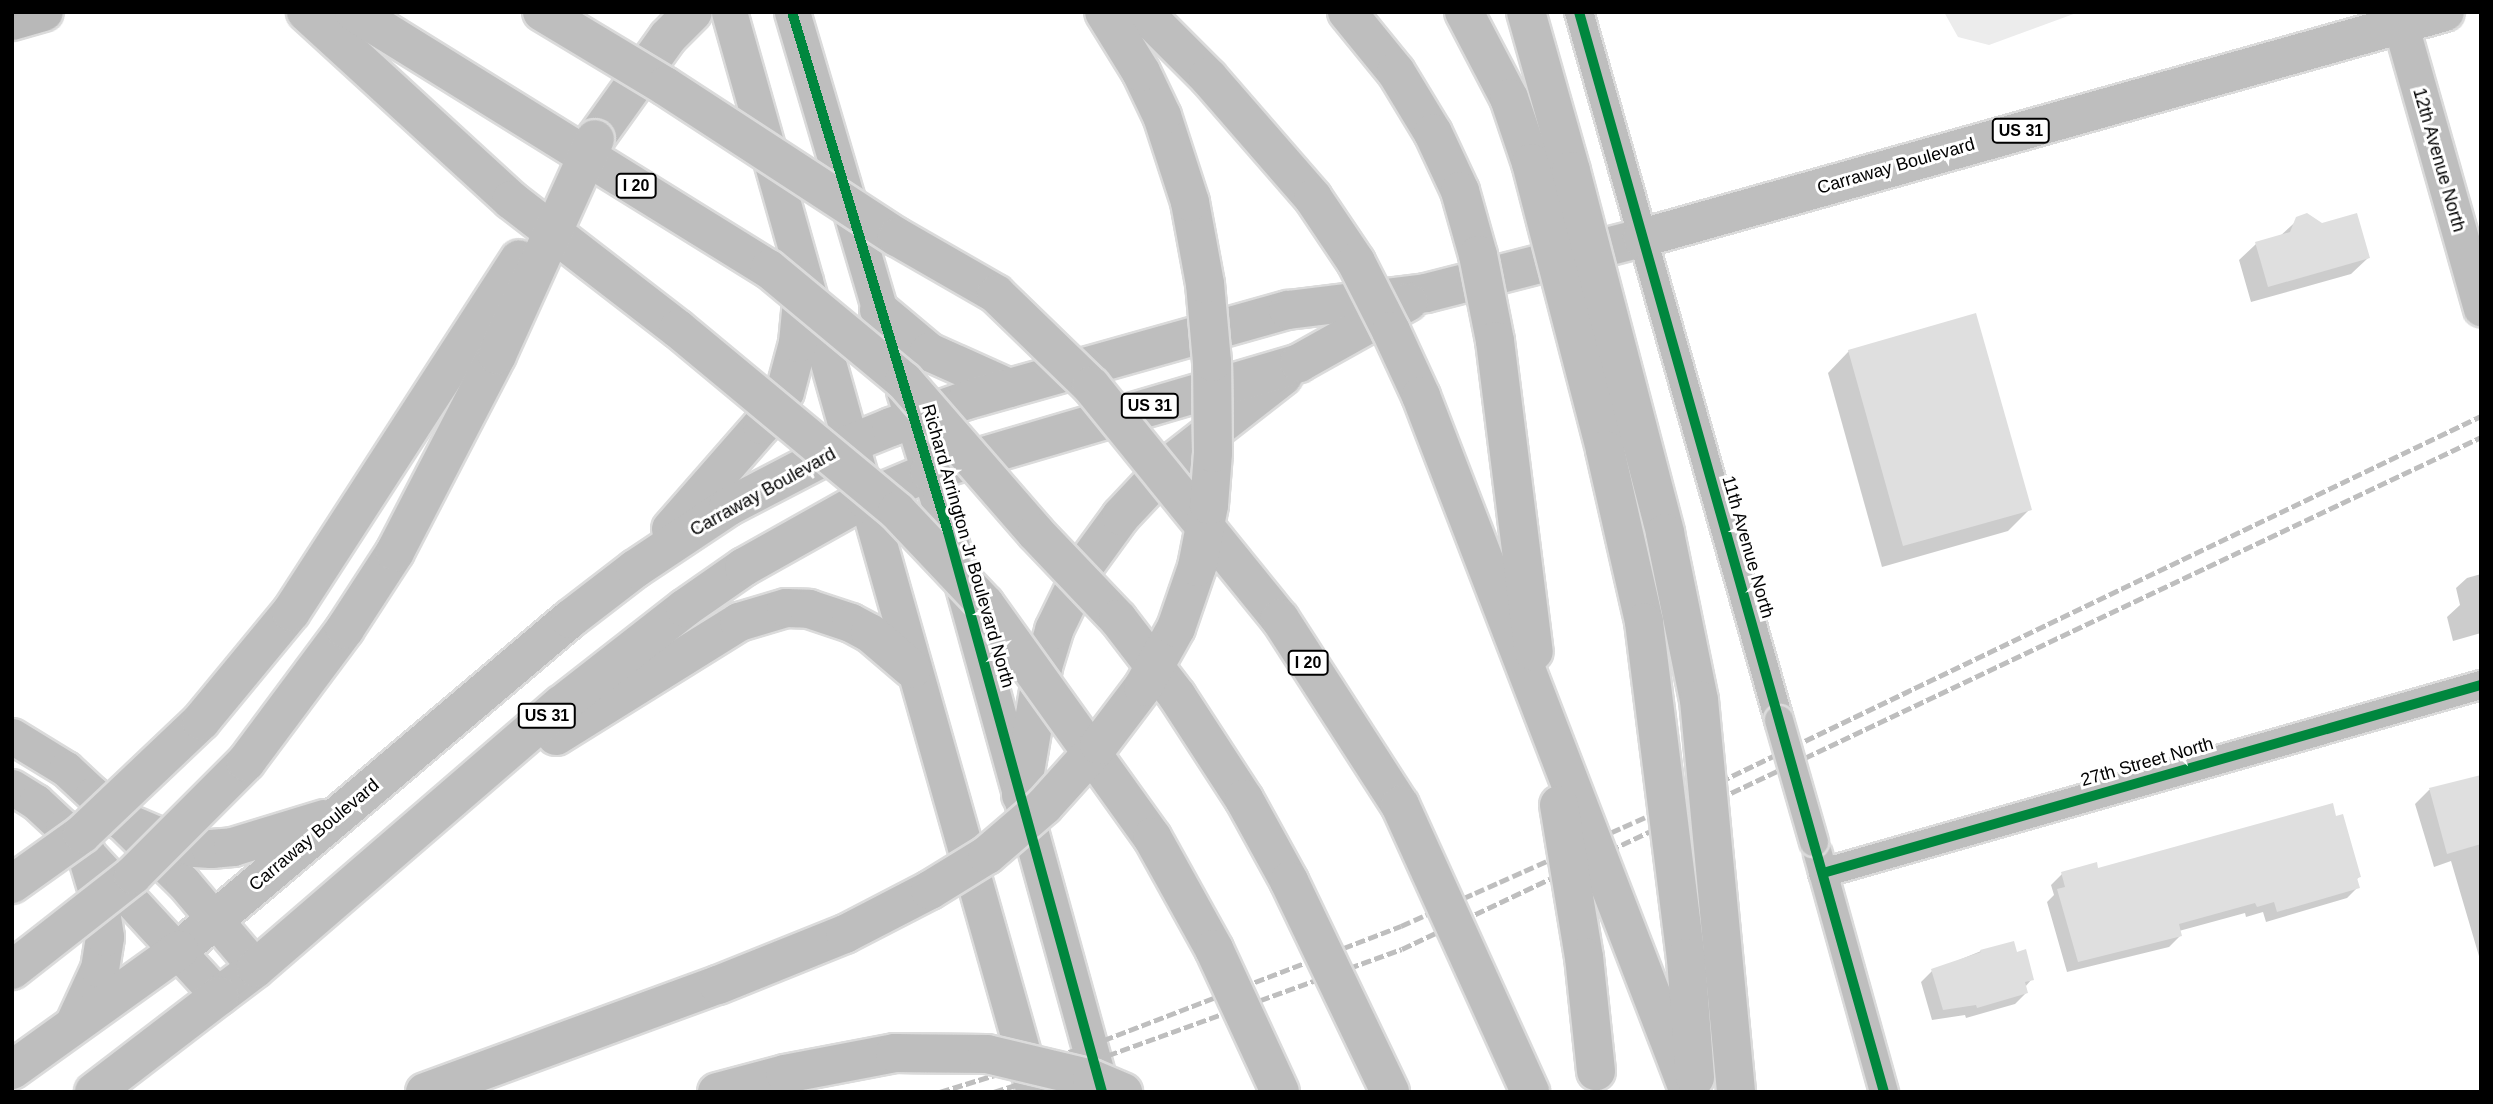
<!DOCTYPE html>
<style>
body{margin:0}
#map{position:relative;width:2493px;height:1104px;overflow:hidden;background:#fff;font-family:Arial,sans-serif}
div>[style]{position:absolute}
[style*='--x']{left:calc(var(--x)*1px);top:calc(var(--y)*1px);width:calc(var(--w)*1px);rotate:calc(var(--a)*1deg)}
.green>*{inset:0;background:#ececec}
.shadow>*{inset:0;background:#0003}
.building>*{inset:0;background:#dfdfdf}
.roads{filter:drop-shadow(2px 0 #dbdbdb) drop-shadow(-2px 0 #dbdbdb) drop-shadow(0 2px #dbdbdb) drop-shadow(0 -2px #dbdbdb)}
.minor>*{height:28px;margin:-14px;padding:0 14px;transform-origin:14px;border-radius:14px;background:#bebebe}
.tertiary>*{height:35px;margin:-17.5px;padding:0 17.5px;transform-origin:17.5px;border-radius:17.5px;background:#bebebe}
.secondary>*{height:38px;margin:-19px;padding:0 19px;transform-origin:19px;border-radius:19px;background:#b8b8b8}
.primary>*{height:38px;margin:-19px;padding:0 19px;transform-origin:19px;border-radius:19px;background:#bebebe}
.motorway>*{height:38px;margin:-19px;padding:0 19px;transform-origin:19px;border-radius:19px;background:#bebebe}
.rail>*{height:5px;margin-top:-2.5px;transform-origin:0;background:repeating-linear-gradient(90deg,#bebebe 0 10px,transparent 0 13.5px)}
.bridges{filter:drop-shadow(2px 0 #dbdbdb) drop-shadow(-2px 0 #dbdbdb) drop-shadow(0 2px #dbdbdb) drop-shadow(0 -2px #dbdbdb)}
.minor-bridge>*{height:28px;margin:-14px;padding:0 14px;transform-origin:14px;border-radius:14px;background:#bebebe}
.motorway-bridge>*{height:38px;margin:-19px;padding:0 19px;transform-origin:19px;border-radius:19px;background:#bebebe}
.cycleway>*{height:10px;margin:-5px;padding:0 5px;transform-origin:5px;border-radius:5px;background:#00873e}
span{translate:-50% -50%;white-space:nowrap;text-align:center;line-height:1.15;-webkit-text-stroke:6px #fff;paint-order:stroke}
.shield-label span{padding:2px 5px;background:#fff;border:2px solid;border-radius:5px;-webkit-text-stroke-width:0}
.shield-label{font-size:16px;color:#000;font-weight:700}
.street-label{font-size:18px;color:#000}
.frame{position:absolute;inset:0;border:14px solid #000;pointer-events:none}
</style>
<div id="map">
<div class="green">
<i style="clip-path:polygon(1944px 12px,2079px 12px,1989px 45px,1958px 37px)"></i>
</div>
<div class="shadow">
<i style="clip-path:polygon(2302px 216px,2368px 258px,2351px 274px,2251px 302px,2239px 260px,2256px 244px,2279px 237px)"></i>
<i style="clip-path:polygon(1849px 351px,2030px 509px,2008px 531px,1882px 567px,1828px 373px)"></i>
<i style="clip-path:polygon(2481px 574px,2481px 633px,2453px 641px,2447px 617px,2460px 605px,2456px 588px,2467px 578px)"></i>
<i style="clip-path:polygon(2481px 777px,2481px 963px,2451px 861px,2434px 867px,2415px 804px,2429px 790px)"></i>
<i style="clip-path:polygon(2097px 870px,2359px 877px,2356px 880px,2358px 887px,2347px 898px,2266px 922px,2263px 912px,2246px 917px,2245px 913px,2179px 931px,2180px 936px,2169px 947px,2067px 972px,2047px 902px,2054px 895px,2051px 885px,2062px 874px)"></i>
<i style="clip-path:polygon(1981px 951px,2016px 954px,2032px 979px,2025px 987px,2026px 993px,2015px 1004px,1966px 1018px,1965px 1015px,1932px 1020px,1921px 982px,1932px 971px)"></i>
</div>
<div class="building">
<i style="clip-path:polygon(2307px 213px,2322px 223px,2357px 213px,2370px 258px,2268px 287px,2255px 242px,2290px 232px,2296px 217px)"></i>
<i style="clip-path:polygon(1976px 313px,2032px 510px,1903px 546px,1848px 350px)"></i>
<i style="clip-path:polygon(2481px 775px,2481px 844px,2447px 854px,2429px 788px)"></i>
<i style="clip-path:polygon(2333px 803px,2336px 816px,2343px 814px,2361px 877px,2357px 878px,2360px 888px,2277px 912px,2274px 902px,2257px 907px,2255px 903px,2179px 924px,2182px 936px,2078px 962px,2057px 889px,2065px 887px,2061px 872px,2097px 862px,2098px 868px)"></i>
<i style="clip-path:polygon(2014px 941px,2017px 952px,2026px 949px,2034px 980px,2025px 982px,2028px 993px,1977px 1008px,1976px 1005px,1943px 1010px,1931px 969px,1981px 952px,1980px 950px)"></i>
</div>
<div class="roads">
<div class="minor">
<i style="--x:1579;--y:12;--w:736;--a:74.23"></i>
<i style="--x:1818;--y:854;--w:247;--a:74.5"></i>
<i style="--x:1823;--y:873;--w:684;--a:-15.95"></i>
</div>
<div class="tertiary">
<i style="--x:729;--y:12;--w:1122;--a:74.23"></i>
<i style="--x:792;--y:12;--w:340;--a:73.6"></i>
<i style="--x:2397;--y:12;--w:308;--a:74.2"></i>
<i style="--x:904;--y:391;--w:148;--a:72.7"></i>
<i style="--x:948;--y:532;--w:581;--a:74.62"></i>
<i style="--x:12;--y:736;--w:63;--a:31.4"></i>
<i style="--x:66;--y:769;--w:37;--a:43"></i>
<i style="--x:93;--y:794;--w:126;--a:44.4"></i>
<i style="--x:183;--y:882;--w:113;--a:49.7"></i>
<i style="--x:12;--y:787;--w:28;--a:32"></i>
<i style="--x:36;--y:802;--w:37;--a:43"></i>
<i style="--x:63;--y:827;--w:230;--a:47.3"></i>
</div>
<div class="secondary">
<i style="--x:12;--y:21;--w:33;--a:-16"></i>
</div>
<div class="primary">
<i style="--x:879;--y:310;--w:65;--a:40"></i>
<i style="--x:929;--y:352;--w:88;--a:24.2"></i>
<i style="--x:671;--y:529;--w:138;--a:-48.8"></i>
<i style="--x:762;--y:425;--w:40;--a:-55.1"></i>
<i style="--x:785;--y:392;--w:51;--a:-75.1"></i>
<i style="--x:798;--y:343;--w:62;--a:-84.5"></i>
<i style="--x:556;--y:736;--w:216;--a:-31.9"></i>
<i style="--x:739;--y:622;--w:49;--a:-16.6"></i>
<i style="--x:786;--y:608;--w:23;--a:2"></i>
<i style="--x:809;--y:609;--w:44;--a:18.4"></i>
<i style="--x:851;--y:623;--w:21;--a:28"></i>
<i style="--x:870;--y:633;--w:55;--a:40.6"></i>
<i style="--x:1021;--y:795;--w:130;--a:-80.2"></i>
<i style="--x:1043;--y:667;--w:39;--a:-73"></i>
<i style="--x:1054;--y:630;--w:73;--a:-64.1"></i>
<i style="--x:1086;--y:564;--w:59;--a:-53.9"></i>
<i style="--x:1121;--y:516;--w:69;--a:-46.8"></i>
<i style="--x:1168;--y:466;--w:146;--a:-38"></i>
<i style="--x:120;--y:820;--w:51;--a:23.1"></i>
<i style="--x:167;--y:840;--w:29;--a:16"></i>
<i style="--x:195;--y:848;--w:16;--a:4"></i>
<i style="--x:211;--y:849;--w:22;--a:-5"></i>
<i style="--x:233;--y:847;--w:95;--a:-17.1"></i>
<i style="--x:179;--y:950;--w:512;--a:-40.25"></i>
<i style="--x:570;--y:619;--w:82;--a:-37.6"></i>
<i style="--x:635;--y:569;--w:112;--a:-33.7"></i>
<i style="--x:728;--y:507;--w:136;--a:-27.5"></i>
<i style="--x:849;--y:444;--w:45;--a:-22"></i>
<i style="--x:891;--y:427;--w:81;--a:-19.6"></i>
<i style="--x:967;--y:400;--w:333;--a:-15.7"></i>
<i style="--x:1288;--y:310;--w:139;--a:-7"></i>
<i style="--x:1426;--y:293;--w:223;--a:-14.3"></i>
<i style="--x:1642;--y:238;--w:834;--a:-15.72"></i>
<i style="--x:219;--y:996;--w:46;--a:-37.1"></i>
<i style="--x:256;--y:968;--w:403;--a:-40.8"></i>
<i style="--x:561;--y:705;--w:157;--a:-38"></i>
<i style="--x:685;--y:608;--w:72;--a:-34.8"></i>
<i style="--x:744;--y:567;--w:139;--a:-29.3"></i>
<i style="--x:865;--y:499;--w:69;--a:-22.9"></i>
<i style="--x:929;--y:472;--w:386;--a:-16.4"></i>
<i style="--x:1299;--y:363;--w:125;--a:-29.2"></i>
</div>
<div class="motorway">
<i style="--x:595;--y:139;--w:125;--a:-54.4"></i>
<i style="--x:668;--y:37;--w:35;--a:-45"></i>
<i style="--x:75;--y:1023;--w:60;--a:-65.2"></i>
<i style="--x:100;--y:969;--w:32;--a:-81"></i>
<i style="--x:105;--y:937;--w:46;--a:-98.8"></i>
<i style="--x:98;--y:892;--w:42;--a:-106.7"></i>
<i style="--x:12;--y:1070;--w:206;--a:-35.7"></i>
<i style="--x:94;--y:1092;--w:158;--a:-37.5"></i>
</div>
</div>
<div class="rail">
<i style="--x:940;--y:1092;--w:158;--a:-17.3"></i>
<i style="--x:1091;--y:1045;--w:332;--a:-21"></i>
<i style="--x:1401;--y:926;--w:282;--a:-24"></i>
<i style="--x:1659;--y:811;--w:912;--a:-25.67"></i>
<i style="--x:994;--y:1092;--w:106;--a:-17.6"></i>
<i style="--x:1095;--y:1060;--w:326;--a:-19.9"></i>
<i style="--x:1402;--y:949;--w:1194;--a:-25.38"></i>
</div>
<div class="bridges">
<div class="minor-bridge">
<i style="--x:1779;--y:720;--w:127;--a:74"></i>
</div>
<div class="motorway-bridge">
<i style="--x:306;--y:12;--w:278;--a:42.5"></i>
<i style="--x:511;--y:200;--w:211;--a:37.7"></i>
<i style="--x:678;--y:329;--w:285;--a:39.7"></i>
<i style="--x:897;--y:511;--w:128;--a:46.6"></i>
<i style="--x:985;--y:604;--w:287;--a:54.4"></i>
<i style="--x:1152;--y:837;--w:128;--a:61"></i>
<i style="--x:1214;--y:949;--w:157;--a:65.2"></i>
<i style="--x:354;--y:12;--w:488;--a:31.8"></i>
<i style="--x:769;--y:269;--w:175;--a:39.7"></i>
<i style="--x:904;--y:381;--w:201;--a:49"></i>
<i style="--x:1036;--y:533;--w:119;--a:46.4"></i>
<i style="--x:1118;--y:619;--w:97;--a:52.5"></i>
<i style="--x:1177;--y:696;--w:123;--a:57"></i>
<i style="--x:1244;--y:799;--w:94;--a:61.2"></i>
<i style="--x:1289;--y:881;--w:234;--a:64.4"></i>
<i style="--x:542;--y:12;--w:144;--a:31"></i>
<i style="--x:665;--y:86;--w:277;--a:33.1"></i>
<i style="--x:897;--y:237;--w:114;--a:29.9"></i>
<i style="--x:996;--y:294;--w:132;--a:44.1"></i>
<i style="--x:1091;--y:386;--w:300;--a:51"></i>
<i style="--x:1280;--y:619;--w:221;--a:57.2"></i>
<i style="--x:1400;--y:805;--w:315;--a:65.6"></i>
<i style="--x:1143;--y:12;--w:92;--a:45"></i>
<i style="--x:1208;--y:77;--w:160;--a:49"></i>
<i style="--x:1313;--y:198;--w:77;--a:56.1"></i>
<i style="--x:1356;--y:262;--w:77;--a:63.1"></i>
<i style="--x:1391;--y:331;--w:72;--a:65.2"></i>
<i style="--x:1421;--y:396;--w:746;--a:68.94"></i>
<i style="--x:1347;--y:12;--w:77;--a:50.8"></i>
<i style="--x:1396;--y:72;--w:71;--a:58.8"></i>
<i style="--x:1433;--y:133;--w:64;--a:65"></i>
<i style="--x:1460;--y:191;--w:66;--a:74.3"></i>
<i style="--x:1478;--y:255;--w:88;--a:78.8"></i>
<i style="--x:1495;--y:341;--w:313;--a:82.9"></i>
<i style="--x:1464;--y:12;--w:97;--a:62.4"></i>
<i style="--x:1509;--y:98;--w:69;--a:71.3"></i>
<i style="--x:1531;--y:163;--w:296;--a:75.5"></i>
<i style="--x:1605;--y:450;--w:176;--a:77.2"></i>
<i style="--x:1644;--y:622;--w:339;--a:82.9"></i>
<i style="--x:1686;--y:958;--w:120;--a:85.7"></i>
<i style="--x:1526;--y:12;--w:165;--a:74.2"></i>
<i style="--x:1571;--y:171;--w:374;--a:75.4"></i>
<i style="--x:1665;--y:533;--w:170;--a:78.5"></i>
<i style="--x:1699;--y:700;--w:394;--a:84.6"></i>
<i style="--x:1559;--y:805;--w:154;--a:80.7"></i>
<i style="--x:1584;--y:957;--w:115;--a:84"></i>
<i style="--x:12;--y:884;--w:86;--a:-35.5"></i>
<i style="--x:82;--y:834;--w:164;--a:-43.5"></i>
<i style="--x:201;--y:721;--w:141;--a:-50.5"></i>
<i style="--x:291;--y:612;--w:420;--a:-57.1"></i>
<i style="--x:12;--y:970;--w:154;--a:-38.1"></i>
<i style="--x:133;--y:875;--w:160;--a:-45"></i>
<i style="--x:246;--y:762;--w:166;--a:-53.3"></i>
<i style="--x:345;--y:629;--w:92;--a:-57"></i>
<i style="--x:395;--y:552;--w:222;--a:-62.6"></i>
<i style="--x:497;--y:355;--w:237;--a:-65.6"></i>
<i style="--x:425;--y:1092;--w:312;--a:-20.1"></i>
<i style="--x:718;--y:985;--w:137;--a:-21.9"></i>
<i style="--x:845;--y:934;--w:96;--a:-27.4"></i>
<i style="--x:930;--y:890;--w:67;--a:-31.6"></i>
<i style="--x:987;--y:855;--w:75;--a:-40.7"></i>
<i style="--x:1044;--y:806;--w:82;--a:-48"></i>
<i style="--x:1099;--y:745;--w:73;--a:-52.8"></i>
<i style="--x:1143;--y:687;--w:68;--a:-60.8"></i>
<i style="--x:1176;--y:628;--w:65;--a:-71"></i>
<i style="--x:1197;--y:567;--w:63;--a:-79"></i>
<i style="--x:1209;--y:505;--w:52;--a:-85.6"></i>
<i style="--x:1213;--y:453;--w:91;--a:-90.6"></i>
<i style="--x:1212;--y:362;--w:78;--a:-95.1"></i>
<i style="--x:1205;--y:284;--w:83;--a:-100.4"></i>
<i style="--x:1190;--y:202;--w:90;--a:-108"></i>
<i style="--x:1162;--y:116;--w:49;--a:-115.5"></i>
<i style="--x:1141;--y:72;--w:70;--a:-121.7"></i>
<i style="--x:717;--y:1092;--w:70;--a:-14.8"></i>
<i style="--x:785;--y:1074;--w:112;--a:-10.8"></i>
<i style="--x:895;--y:1053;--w:92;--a:0.6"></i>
<i style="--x:987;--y:1054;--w:108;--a:13.4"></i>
<i style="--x:1092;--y:1079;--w:34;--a:23"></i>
</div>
</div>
<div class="cycleway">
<i style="--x:792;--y:12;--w:543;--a:73.3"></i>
<i style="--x:948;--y:532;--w:581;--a:74.62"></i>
<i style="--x:1579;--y:12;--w:1122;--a:74.23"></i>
<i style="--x:1823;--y:873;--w:684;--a:-15.95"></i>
</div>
<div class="shield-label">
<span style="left:2021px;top:131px">US 31</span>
<span style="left:636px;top:186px">I 20</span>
<span style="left:1150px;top:406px">US 31</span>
<span style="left:1308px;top:663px">I 20</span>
<span style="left:547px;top:716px">US 31</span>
</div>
<div class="street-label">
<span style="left:2439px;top:160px;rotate:74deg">12th Avenue North</span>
<span style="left:1896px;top:166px;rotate:-16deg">Carraway Boulevard</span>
<span style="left:763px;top:492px;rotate:-29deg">Carraway Boulevard</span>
<span style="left:968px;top:546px;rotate:74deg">Richard Arrington Jr Boulevard North</span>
<span style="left:1748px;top:547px;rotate:74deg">11th Avenue North</span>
<span style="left:2147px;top:762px;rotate:-16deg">27th Street North</span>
<span style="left:314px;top:835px;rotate:-40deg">Carraway Boulevard</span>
</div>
<div class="frame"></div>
</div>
